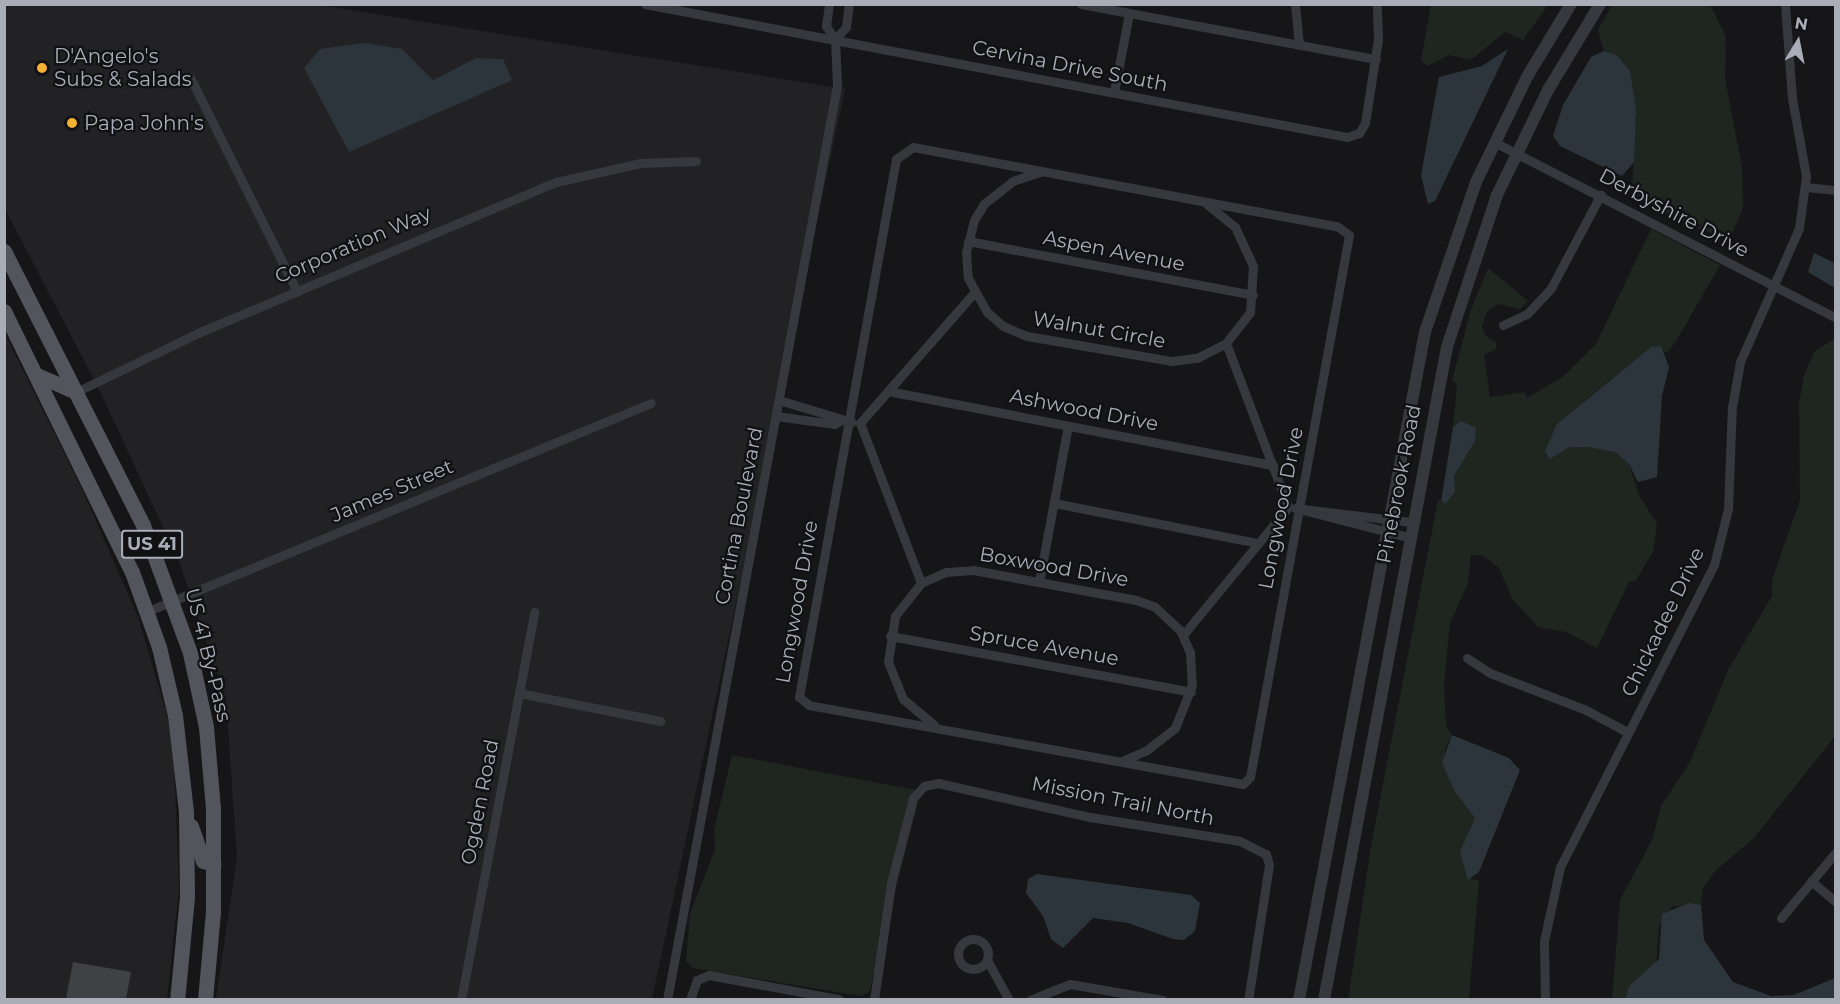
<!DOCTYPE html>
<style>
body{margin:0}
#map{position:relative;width:1840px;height:1004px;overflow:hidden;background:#161618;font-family:Montserrat,sans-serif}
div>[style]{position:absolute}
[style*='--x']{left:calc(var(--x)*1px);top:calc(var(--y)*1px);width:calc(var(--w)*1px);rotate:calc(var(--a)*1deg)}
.built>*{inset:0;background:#222225}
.green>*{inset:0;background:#1e261f}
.water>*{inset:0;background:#2c353c}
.building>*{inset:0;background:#404145}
.minor>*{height:9px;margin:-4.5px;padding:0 4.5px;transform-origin:4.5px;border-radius:4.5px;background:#37383d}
.minor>.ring{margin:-4.5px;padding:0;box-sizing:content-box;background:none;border:9px solid #37383d;border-radius:50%}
.tertiary>*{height:12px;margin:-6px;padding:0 6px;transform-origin:6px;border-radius:6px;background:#37383d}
.primary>*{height:15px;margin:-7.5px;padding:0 7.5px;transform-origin:7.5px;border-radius:7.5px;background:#53555c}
.dots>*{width:16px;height:16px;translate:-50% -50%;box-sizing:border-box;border:3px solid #111113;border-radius:50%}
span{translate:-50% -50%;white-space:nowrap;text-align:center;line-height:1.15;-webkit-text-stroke:4.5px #111113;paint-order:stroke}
.shield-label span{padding:2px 4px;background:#111113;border:2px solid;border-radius:4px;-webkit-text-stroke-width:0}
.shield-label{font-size:18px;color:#a8adb8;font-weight:700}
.poi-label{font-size:20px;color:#a8adb8}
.left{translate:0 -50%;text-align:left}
.street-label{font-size:20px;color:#a8adb8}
.frame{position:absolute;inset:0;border:6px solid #a8adb8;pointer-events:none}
.north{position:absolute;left:1768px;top:12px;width:60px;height:60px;-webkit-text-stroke:4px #111113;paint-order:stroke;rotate:10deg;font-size:16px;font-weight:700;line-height:24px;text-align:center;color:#a8adb8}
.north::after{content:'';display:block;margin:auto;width:21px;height:27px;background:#a8adb8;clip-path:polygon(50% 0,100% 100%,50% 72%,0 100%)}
</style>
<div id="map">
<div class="built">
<i style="clip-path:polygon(evenodd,4px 5px,319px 5px,845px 89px,652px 999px,216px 999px,237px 857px,226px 699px,180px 564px,100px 391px,5px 209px,4px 5px,476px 58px,502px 59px,437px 110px,385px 136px,422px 69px,433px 80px,476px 58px)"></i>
<i style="clip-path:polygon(4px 332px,83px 491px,138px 617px,173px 735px,179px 889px,167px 999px,5px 999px)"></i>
</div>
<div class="green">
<i style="clip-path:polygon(1431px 5px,1431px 4px,1548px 5px,1523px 40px,1505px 32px,1471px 60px,1449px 55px,1428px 66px,1421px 60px)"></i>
<i style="clip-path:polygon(1612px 5px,1710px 5px,1726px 36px,1725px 78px,1742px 167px,1743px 207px,1729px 241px,1662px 212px,1632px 191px,1636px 111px,1624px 62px,1604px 51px,1598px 30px)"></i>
<i style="clip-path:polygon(1651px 229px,1720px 265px,1675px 343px,1667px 352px,1651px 347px,1583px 402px,1550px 459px,1570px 447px,1588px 447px,1615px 452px,1629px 464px,1639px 495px,1657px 524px,1653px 552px,1636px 580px,1629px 582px,1597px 648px,1566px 632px,1538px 627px,1513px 600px,1499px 568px,1482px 555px,1471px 555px,1468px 583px,1450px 623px,1444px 685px,1446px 726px,1452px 735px,1445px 749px,1448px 771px,1455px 792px,1475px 818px,1470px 829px,1468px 879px,1479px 880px,1469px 999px,1348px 1000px,1371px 846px,1438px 500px,1445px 504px,1454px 476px,1475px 441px,1461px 421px,1453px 427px,1457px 385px,1452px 380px,1471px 310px,1488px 268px,1528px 301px,1520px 309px,1498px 304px,1487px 311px,1482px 327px,1485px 335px,1497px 343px,1495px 350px,1484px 354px,1490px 397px,1525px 392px,1527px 398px,1564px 376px,1596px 344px)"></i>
<i style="clip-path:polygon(1835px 338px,1835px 736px,1754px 838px,1715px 871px,1702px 890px,1701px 905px,1672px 906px,1659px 926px,1656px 966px,1629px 986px,1625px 999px,1612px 1000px,1620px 900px,1652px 840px,1661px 806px,1690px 762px,1728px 670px,1772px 596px,1772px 580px,1800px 500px,1799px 403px,1804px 376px,1814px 352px)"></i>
<i style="clip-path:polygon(732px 755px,921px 791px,869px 992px,861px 996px,693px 968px,686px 961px,690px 914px,715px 850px,714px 830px)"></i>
</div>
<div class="water">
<i style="clip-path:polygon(364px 43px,402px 49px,433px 80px,476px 58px,503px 59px,512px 80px,349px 152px,304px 68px,320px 49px)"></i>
<i style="clip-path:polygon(1508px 49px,1435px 201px,1428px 204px,1421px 175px,1439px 77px,1482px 66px)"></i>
<i style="clip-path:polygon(1604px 51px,1617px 55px,1630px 71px,1636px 111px,1634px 162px,1622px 176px,1560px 146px,1553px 136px,1563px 105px,1591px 57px)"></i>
<i style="clip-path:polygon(1814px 253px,1835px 263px,1835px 288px,1808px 272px)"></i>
<i style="clip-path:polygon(1661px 346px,1669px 367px,1662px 396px,1657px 477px,1638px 482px,1629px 464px,1615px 452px,1588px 447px,1570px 447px,1550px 459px,1545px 451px,1557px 424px,1651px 347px)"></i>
<i style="clip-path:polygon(1461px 421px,1476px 428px,1475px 441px,1454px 476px,1455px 492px,1445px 504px,1441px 501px,1453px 427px)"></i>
<i style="clip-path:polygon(1452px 735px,1509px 758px,1520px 770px,1479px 872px,1468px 880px,1460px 852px,1475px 818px,1455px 792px,1442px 763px)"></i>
<i style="clip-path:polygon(1037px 874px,1191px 895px,1200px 903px,1195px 931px,1184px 940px,1173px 939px,1128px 923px,1093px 918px,1063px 948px,1051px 939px,1043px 916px,1026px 893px,1028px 879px)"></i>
<i style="clip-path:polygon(1689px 903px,1701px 905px,1704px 940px,1733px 982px,1771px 996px,1794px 995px,1835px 978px,1835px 999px,1625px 999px,1629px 986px,1659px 959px,1662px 914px)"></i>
</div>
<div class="building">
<i style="clip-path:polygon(73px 962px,131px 972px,126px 999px,66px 999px)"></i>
</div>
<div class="minor">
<i style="--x:645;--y:4;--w:714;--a:10.73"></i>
<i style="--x:1347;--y:137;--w:13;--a:-18"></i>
<i style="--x:1359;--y:133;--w:12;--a:-59"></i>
<i style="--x:1365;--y:123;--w:85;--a:-81.2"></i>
<i style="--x:1378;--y:39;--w:35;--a:-92"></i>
<i style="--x:1081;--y:4;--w:300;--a:10.6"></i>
<i style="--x:1295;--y:4;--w:41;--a:84.4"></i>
<i style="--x:835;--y:39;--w:16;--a:-47"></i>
<i style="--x:846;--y:27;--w:23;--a:-83"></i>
<i style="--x:190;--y:77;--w:240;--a:63.5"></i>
<i style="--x:1114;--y:92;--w:80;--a:-79.2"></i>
<i style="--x:1494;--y:142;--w:385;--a:27.2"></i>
<i style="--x:913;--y:147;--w:431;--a:10.6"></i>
<i style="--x:1337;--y:226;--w:15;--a:37"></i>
<i style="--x:1349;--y:235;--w:551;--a:100.35"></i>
<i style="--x:1250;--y:777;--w:10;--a:135"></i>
<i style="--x:1243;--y:784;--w:441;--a:-169.7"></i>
<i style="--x:809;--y:705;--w:13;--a:-141"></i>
<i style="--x:799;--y:697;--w:547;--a:-79.78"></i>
<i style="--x:896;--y:159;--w:21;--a:-35"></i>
<i style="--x:1040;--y:172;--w:28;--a:162"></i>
<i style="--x:1013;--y:181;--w:37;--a:142"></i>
<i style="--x:984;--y:204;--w:19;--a:122"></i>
<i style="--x:974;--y:220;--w:33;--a:104"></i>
<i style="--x:966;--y:252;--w:26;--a:86"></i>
<i style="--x:968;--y:278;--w:39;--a:61"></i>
<i style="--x:987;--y:312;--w:21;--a:41"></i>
<i style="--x:1003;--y:326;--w:26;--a:23"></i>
<i style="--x:1027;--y:336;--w:146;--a:9.8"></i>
<i style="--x:1171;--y:361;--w:26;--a:-7"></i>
<i style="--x:1197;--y:358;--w:33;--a:-27"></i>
<i style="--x:1226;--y:343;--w:39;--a:-52"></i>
<i style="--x:1250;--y:312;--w:46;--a:-86.3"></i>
<i style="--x:1253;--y:266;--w:43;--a:-114.8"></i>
<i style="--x:1235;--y:227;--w:36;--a:-141"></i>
<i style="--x:1806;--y:187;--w:30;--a:6"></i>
<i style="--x:968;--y:241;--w:290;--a:10.7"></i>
<i style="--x:1503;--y:325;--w:26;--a:-25"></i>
<i style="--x:1527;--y:314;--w:35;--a:-47"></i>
<i style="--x:1551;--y:288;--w:106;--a:-62"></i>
<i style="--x:888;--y:391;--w:392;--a:10.9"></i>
<i style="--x:76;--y:392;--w:136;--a:-25.8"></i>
<i style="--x:198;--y:333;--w:389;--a:-22.9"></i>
<i style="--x:556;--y:182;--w:86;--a:-12.7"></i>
<i style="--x:640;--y:163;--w:56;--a:-2"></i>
<i style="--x:779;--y:400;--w:76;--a:16.8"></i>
<i style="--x:776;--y:416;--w:59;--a:7.9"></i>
<i style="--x:834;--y:424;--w:9;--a:-27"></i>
<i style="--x:860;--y:423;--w:173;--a:-48.8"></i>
<i style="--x:860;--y:423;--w:171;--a:69.1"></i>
<i style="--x:1054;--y:503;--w:208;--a:11.1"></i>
<i style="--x:1295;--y:508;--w:117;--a:14.4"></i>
<i style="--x:1302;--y:509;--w:110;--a:6.8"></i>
<i style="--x:1039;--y:582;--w:159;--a:-79.5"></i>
<i style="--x:148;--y:611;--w:544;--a:-22.47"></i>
<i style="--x:1183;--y:635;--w:166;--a:-50.6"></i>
<i style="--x:1288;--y:507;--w:175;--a:-110.7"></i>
<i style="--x:890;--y:636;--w:306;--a:10.5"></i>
<i style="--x:1467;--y:658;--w:27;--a:33"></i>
<i style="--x:1490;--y:673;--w:101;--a:21"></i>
<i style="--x:1584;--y:709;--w:49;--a:28.1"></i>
<i style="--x:519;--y:693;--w:144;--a:11.2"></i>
<i style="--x:934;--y:725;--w:40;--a:-140"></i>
<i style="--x:903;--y:699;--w:40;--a:-112"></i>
<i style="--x:888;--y:662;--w:47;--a:-81.3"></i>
<i style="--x:895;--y:616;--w:42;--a:-51.8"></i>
<i style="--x:921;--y:583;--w:27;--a:-24"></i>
<i style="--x:946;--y:572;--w:27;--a:-4"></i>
<i style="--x:973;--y:570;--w:166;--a:10.4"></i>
<i style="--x:1136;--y:600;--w:20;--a:20"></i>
<i style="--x:1155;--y:607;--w:34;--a:43"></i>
<i style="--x:1180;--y:630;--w:24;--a:66"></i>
<i style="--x:1190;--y:652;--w:33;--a:87"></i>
<i style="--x:1192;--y:685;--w:46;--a:111.6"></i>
<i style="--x:1175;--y:728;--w:36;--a:142"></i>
<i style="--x:1147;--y:750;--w:27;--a:156"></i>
<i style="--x:1811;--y:881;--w:33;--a:40"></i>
<i style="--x:1781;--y:918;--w:86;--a:-50.2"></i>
<i class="ring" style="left:958px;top:939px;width:21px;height:21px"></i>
<i style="--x:987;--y:960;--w:46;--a:61.2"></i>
<i style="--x:461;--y:1000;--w:395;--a:-79.3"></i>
<i style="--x:667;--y:1000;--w:931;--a:-79.47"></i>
<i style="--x:837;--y:85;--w:46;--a:-92.5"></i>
<i style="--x:835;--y:39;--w:16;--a:-125"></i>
<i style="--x:826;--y:26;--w:22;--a:-82"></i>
<i style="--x:690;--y:1000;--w:21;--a:-71"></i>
<i style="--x:697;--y:980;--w:13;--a:-23"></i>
<i style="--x:709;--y:975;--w:132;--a:10.5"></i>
<i style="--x:874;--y:1000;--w:118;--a:-81.7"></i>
<i style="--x:891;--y:883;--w:88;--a:-75.5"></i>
<i style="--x:913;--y:798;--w:16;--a:-47"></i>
<i style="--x:924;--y:786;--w:14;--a:-12"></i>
<i style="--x:938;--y:783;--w:156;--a:12.6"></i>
<i style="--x:1090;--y:817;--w:152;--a:9.1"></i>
<i style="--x:1240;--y:841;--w:29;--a:27"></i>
<i style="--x:1266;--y:854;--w:11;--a:75"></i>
<i style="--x:1269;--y:865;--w:137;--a:98.8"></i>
<i style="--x:1030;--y:1000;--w:43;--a:-21.8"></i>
<i style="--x:1070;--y:984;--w:94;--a:9.8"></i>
<i style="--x:1545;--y:1000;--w:59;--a:-91"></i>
<i style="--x:1544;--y:941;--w:76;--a:-77.8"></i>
<i style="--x:1560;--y:867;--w:339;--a:-63"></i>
<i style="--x:1714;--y:565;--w:58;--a:-76"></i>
<i style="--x:1728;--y:509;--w:102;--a:-87.8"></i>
<i style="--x:1732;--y:407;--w:46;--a:-79.9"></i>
<i style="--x:1740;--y:362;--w:146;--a:-66.2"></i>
<i style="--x:1799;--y:228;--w:52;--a:-82.3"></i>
<i style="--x:1806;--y:176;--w:79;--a:-100.2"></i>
<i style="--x:1792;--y:98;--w:94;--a:-94.3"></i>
</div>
<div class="tertiary">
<i style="--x:1299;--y:1000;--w:680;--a:-79.32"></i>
<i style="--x:1425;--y:332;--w:158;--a:-71.2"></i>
<i style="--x:1476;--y:182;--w:117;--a:-64.1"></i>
<i style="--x:1527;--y:77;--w:85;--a:-58.9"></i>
<i style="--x:1324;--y:1000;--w:664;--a:-79.33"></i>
<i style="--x:1447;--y:347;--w:160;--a:-71.8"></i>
<i style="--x:1497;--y:195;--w:117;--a:-64.1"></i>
<i style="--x:1548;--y:90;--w:100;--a:-58.8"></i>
</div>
<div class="primary">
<i style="--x:4;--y:251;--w:307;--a:63.1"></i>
<i style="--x:143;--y:525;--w:136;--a:69.8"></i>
<i style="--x:190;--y:653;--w:76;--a:77.8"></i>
<i style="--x:206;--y:727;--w:81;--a:85.1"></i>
<i style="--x:213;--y:808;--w:104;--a:90"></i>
<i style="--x:213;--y:912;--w:88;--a:95.2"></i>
<i style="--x:4;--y:311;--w:291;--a:63.9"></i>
<i style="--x:132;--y:572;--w:80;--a:70.2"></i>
<i style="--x:159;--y:647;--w:70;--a:76.8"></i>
<i style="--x:175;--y:715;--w:98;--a:83.5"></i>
<i style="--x:186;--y:812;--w:85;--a:89.3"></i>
<i style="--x:187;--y:897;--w:103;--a:95.5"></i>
<i style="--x:37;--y:375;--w:43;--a:23.6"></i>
<i style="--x:191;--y:826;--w:37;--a:71"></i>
<i style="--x:203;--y:861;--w:11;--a:15"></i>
</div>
<div class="dots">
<i style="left:42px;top:68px;background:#f2b134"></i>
<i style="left:72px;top:123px;background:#f2b134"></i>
</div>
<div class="shield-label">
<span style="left:152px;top:544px">US 41</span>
</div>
<div class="poi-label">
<span class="left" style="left:54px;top:68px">D'Angelo's<br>Subs &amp; Salads</span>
<span class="left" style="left:84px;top:123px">Papa John's</span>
</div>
<div class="street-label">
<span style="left:1070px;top:66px;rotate:11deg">Cervina Drive South</span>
<span style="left:1674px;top:213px;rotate:28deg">Derbyshire Drive</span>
<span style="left:353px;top:245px;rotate:-23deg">Corporation Way</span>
<span style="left:1114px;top:251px;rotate:11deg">Aspen Avenue</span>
<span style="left:1099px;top:330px;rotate:10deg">Walnut Circle</span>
<span style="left:1084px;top:410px;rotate:11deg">Ashwood Drive</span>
<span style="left:1399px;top:484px;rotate:-79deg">Pinebrook Road</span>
<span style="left:392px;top:491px;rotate:-23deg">James Street</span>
<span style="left:1281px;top:508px;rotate:-79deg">Longwood Drive</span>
<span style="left:739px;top:516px;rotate:-79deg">Cortina Boulevard</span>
<span style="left:1054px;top:567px;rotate:10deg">Boxwood Drive</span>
<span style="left:797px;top:602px;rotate:-80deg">Longwood Drive</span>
<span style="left:1663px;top:622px;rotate:-64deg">Chickadee Drive</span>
<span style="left:1044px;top:646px;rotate:10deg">Spruce Avenue</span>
<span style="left:208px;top:655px;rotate:76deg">US 41 By-Pass</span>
<span style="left:1123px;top:801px;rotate:11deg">Mission Trail North</span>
<span style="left:480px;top:802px;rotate:-79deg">Ogden Road</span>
</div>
<div class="frame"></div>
<div class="north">N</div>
</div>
